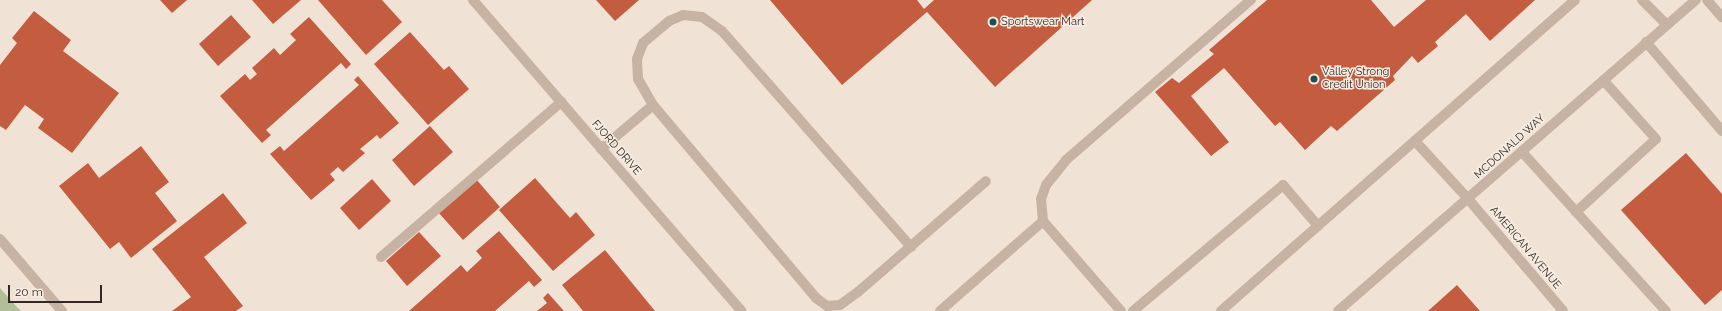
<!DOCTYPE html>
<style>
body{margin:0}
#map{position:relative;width:1722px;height:311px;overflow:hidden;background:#f0e3d6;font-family:Raleway,sans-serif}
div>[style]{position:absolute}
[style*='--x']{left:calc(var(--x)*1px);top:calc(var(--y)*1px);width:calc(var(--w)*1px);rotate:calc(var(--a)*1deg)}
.green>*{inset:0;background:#b2be97}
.building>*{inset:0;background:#c45d40}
.service>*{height:10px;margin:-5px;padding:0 5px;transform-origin:5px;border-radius:5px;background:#c7b3a3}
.minor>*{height:10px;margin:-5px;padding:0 5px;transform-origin:5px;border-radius:5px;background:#c7b3a3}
.dots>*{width:11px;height:11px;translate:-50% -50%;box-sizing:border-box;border:2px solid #f8ede2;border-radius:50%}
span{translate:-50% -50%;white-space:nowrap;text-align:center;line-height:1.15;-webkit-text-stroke:3px #f8ede2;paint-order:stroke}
.poi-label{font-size:11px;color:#322925}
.left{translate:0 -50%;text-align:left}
.street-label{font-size:11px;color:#322925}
.scale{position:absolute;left:8px;top:285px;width:94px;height:18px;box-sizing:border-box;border:2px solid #322925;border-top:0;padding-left:5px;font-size:12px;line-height:14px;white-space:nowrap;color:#322925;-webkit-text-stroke:3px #f8ede2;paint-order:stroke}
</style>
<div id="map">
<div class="green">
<i style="clip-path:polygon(0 288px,16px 306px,21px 311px,0 311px)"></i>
</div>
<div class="building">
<i style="clip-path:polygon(160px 0,187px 0,172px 13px)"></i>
<i style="clip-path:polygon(252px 0,301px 0,273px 24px)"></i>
<i style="clip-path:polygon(318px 0,382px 0,402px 22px,366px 55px)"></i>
<i style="clip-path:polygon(596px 0,639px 0,615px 21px)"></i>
<i style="clip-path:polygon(770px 0,917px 0,924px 9px,934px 0,1092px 0,995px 87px,927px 12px,842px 85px)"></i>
<i style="clip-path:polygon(1267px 0,1371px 0,1394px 27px,1426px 0,1535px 0,1490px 41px,1466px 14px,1435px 42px,1438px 46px,1418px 63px,1412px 56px,1393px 76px,1395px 80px,1337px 131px,1331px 126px,1305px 150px,1280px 122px,1275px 126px,1224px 68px,1191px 96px,1229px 142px,1211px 156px,1155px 92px,1172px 78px,1179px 83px,1214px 54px,1209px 50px)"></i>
<i style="clip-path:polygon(34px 11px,71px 40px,63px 51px,119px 93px,72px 153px,38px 128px,44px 119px,25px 105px,6px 130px,0 126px,0 65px,17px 43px,12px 38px)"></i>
<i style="clip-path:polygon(231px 15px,251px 37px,218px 66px,199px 44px)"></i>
<i style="clip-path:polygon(309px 17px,351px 64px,346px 69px,341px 63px,266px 130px,271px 135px,262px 143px,220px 96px,245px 74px,250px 80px,257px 74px,252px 68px,274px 48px,280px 55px,296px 40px,290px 34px)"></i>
<i style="clip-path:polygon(410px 32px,444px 70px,449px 66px,469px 89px,428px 125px,374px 64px)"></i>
<i style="clip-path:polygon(358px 76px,399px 123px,380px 139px,377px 135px,360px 149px,365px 153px,343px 172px,338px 167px,330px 174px,335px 180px,311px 200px,270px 154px,280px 146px,284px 151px,359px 85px,354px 80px)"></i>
<i style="clip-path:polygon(430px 126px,453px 152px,414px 186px,392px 160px)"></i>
<i style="clip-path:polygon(141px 146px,169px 182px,155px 193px,177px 221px,131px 258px,119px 242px,110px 249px,59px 186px,88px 163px,99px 178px)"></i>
<i style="clip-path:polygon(1686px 153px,1722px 194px,1722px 290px,1705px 305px,1621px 210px)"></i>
<i style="clip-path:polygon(535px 178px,570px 218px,576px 212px,595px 235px,553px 271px,499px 210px)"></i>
<i style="clip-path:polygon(372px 179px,391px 201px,359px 230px,340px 208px)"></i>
<i style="clip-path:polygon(476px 179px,500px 207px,463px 240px,438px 212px)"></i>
<i style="clip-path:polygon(223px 193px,247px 223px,204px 257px,243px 306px,236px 311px,172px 311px,191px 297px,152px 249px)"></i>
<i style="clip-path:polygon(499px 231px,542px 280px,534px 287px,529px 281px,495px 311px,409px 311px,461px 265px,467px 272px,482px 258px,476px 251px)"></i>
<i style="clip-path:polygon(419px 232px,441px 256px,407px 286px,386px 261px)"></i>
<i style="clip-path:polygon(605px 250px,655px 311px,583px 311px,562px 285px)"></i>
<i style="clip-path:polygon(1457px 285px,1480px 311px,1428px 311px)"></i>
<i style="clip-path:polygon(548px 293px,564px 311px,537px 311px,547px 303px,543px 298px)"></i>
</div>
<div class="service">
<i style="--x:1642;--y:0;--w:35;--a:45"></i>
<i style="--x:1707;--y:0;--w:23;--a:49"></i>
<i style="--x:653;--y:105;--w:30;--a:-120"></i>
<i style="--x:638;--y:79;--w:20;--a:-93"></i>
<i style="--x:637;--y:59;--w:17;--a:-69"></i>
<i style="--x:643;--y:43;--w:34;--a:-40"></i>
<i style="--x:669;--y:21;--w:15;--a:-23"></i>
<i style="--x:683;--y:15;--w:19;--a:6"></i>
<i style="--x:702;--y:17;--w:24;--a:35"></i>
<i style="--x:722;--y:31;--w:287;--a:48.8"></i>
<i style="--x:1415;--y:141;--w:80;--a:47.5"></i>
<i style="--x:601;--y:149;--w:68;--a:-40.2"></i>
<i style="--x:653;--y:105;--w:253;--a:49.8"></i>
<i style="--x:816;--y:298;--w:14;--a:36"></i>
<i style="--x:827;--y:306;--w:13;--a:-4"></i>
<i style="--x:840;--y:305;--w:22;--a:-36"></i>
<i style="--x:858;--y:292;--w:169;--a:-40.9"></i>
<i style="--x:1523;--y:153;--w:213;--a:47.9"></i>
<i style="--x:1576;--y:212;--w:108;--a:-42.4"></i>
<i style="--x:1656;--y:139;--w:79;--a:-131.9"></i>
<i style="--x:1043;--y:221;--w:22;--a:-95"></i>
<i style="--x:1041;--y:199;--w:15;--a:-70"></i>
<i style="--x:1046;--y:185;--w:32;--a:-51"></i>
<i style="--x:1066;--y:160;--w:245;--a:-40.9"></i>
<i style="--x:381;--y:257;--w:238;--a:-40.7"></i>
<i style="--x:940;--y:311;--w:137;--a:-41.1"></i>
<i style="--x:1043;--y:221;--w:119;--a:49.1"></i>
<i style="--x:1133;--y:311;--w:196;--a:-40"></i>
<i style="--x:1283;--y:185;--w:54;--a:49.5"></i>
<i style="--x:1221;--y:311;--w:471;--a:-41.3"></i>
</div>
<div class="minor">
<i style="--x:473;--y:0;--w:411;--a:49.2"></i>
<i style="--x:1646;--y:42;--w:117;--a:49.5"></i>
<i style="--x:1469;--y:200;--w:145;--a:49.7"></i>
<i style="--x:0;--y:239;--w:95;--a:49.3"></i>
<i style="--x:1338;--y:311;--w:474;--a:-41"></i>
</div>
<div class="dots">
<i style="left:993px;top:22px;background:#1c5052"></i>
<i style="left:1314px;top:79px;background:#1c5052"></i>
</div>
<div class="poi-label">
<span class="left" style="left:1001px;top:22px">Sportswear Mart</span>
<span class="left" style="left:1322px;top:79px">Valley Strong<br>Credit Union</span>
</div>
<div class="street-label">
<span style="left:1510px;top:147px;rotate:-42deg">MCDONALD WAY</span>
<span style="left:616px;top:148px;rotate:49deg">FJORD DRIVE</span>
<span style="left:1525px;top:248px;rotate:50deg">AMERICAN AVENUE</span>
</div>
<div class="scale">20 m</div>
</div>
